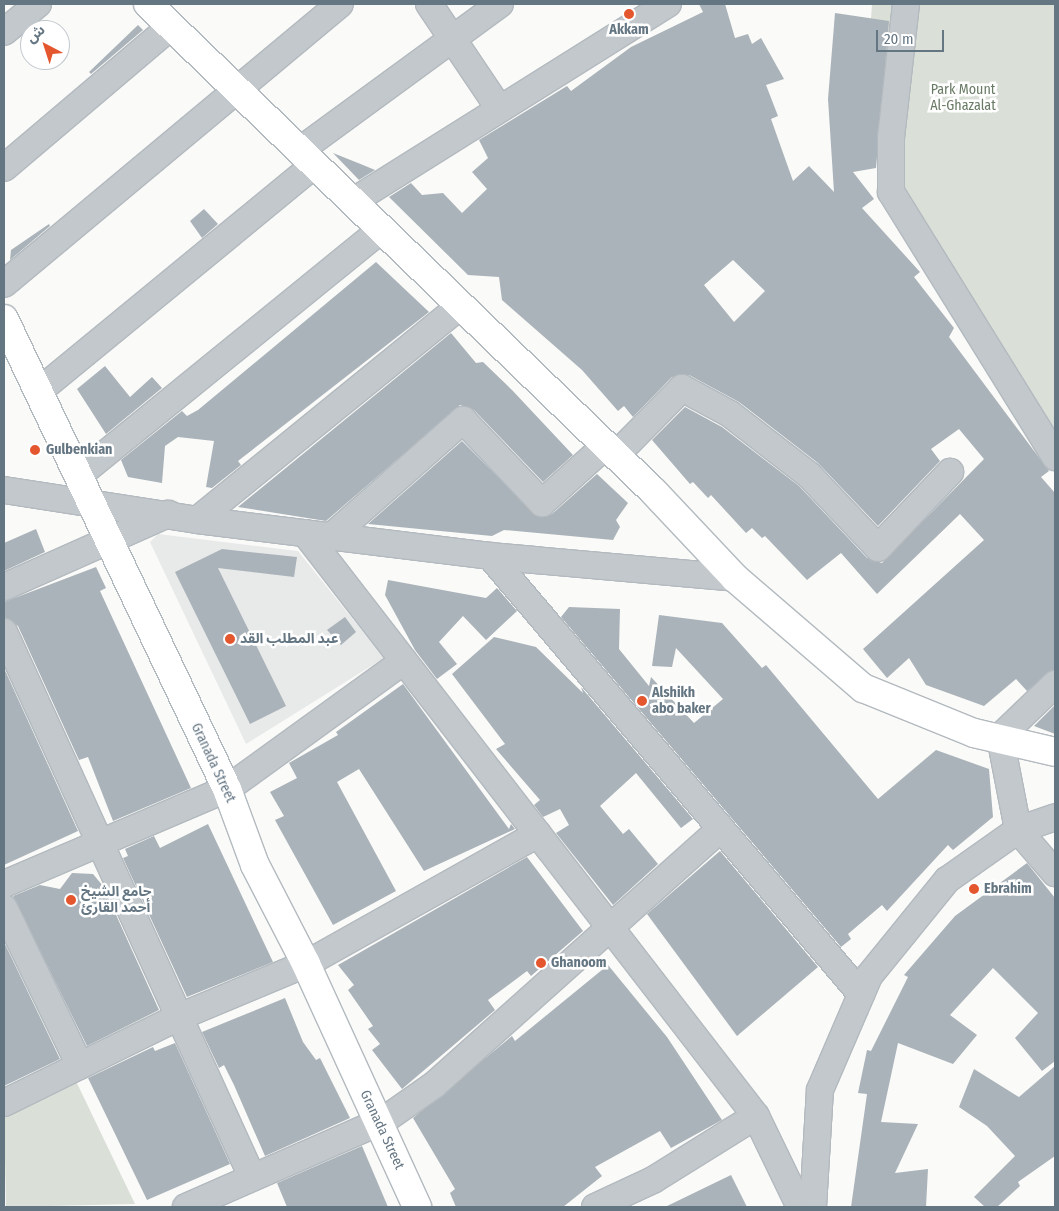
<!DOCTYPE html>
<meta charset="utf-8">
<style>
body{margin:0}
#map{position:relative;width:1059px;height:1211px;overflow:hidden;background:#fafaf8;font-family:"Fira Sans Condensed","Noto Sans Arabic",sans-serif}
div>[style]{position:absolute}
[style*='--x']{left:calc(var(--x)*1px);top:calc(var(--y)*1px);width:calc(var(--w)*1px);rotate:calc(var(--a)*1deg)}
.built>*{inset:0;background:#e8e9e9}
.green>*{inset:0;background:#dadfd7}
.building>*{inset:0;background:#aab3b9}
.roads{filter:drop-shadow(1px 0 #b3babf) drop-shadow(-1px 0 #b3babf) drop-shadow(0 1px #b3babf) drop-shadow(0 -1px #b3babf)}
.street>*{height:26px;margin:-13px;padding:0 13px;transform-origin:13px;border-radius:13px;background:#c3c8cc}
.secondary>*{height:28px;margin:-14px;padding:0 14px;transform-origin:14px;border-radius:14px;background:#fff}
.dots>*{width:14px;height:14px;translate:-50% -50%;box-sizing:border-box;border:2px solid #fff;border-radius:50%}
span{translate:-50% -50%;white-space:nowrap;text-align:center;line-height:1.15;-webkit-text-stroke:5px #fff;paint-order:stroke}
.poi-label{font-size:14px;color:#657683;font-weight:700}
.left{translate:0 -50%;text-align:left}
.park-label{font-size:14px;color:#687a64}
.street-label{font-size:14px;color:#657683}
.frame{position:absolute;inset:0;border:5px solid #657683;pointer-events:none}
.north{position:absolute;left:20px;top:20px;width:50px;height:50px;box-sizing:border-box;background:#fff;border:1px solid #c1c8cd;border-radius:50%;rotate:320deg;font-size:14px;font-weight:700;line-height:20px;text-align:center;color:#657683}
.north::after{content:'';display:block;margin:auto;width:18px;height:22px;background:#e4572e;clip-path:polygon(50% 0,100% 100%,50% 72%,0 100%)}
.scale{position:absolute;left:876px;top:30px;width:68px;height:22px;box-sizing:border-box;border:2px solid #657683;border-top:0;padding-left:6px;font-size:15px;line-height:18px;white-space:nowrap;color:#657683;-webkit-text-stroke:4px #fff;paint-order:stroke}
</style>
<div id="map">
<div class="built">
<i style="clip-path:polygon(158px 534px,298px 551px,384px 658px,246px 744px,150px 542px)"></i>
</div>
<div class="green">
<i style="clip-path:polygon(872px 4px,1055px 4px,1055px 445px,903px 211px,867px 80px)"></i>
<i style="clip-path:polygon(74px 1077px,135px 1204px,6px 1207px,4px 1109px)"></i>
</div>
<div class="building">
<i style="clip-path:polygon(evenodd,699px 4px,725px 4px,735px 38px,748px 34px,752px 44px,761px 38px,784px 79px,766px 85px,778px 116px,771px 119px,793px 181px,809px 166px,834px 192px,828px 99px,835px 13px,889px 21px,876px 168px,853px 172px,874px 199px,862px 208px,920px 272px,914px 277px,954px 328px,949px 337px,1049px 471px,1041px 477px,1055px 493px,1055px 669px,1027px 691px,1016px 679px,984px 706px,926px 685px,909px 658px,887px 678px,863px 649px,984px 540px,960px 514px,877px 594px,841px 553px,807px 580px,765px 536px,762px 538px,752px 528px,746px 533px,711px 495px,708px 498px,693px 482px,690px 484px,652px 440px,685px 407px,722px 427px,799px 486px,867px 558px,882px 563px,984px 459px,959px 429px,931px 449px,940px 461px,878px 526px,818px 463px,739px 402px,689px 375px,672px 377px,633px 417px,624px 406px,618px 411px,582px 370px,502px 300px,499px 277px,468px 275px,389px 197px,411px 183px,422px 195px,443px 193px,462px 213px,487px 189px,472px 172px,488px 158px,479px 140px,567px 86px,571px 91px,631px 47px,703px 12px,699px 4px,733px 260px,765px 291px,734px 322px,704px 285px,733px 260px)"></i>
<i style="clip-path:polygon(138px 25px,143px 30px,91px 74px,89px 72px)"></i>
<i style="clip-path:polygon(333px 153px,363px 165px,375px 170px,359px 180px)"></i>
<i style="clip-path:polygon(204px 209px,218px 224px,202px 238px,190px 221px)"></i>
<i style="clip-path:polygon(49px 224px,50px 226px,10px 260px,11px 250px)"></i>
<i style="clip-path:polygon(376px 262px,429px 312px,238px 461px,241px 465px,212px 488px,206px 487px,214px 441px,178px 437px,165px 446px,162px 483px,128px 477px,121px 460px,182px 411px,187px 416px,198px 410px)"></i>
<i style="clip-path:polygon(451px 333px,476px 363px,483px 362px,512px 390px,573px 455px,543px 482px,474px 410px,460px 405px,326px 521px,238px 507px)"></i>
<i style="clip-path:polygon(105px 366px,130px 397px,152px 377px,162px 388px,106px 434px,77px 389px)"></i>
<i style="clip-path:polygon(462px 441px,538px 517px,552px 514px,597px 474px,628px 503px,616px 520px,620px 527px,613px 540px,504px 530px,492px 536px,368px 524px)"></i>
<i style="clip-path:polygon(36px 529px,45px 552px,4px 571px,4px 543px)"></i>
<i style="clip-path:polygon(222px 549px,297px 557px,294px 577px,218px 568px,286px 706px,250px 724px,175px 572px)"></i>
<i style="clip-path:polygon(96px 567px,106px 588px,100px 591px,191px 788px,113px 821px,88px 757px,79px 760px,18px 626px,4px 617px,4px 602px)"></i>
<i style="clip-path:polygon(388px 580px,486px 598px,497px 588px,517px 611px,486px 640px,463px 616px,439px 642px,457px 664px,437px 679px,415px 650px,385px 595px)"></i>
<i style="clip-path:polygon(569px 607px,620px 609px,619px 649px,649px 686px,651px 677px,694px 723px,723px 699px,676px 648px,672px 667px,652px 666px,659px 615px,722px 623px,762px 668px,766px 665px,878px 799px,936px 750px,989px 769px,993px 817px,953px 850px,948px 845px,887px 911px,882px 905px,848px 934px,851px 939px,841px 947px,561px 617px)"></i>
<i style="clip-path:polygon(345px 617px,356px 632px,341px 645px,327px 630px)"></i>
<i style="clip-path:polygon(494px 637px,536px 647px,583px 693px,581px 687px,693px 819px,681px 828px,636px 773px,600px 806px,623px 834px,629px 829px,658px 864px,613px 905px,556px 833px,569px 825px,560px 809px,543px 817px,534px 805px,540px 800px,496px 749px,505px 744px,452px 674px)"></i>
<i style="clip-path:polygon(4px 668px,78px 831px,4px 865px)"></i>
<i style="clip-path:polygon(403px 684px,509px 829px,511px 824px,515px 829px,424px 871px,359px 769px,337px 782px,396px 891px,333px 925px,275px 820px,284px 816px,270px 792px,297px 778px,289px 763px,338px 735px,336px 732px)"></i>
<i style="clip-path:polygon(1055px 705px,1055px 734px,1034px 726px)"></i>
<i style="clip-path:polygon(208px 824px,273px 962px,187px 997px,123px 858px,128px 856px,125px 849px,154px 836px,160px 848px)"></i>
<i style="clip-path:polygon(720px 851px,818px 967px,737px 1036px,647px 914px)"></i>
<i style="clip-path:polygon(527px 857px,583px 931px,531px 976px,527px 971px,488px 1000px,495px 1010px,402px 1089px,372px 1050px,380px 1044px,368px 1029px,373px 1026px,348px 990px,354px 985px,338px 965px)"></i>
<i style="clip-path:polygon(1027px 863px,1055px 898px,1055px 1061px,1042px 1071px,1015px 1038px,1038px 1013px,993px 968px,950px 1015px,977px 1035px,953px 1064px,898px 1043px,881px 1122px,918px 1124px,895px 1173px,928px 1169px,926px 1207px,851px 1207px,867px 1094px,858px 1093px,867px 1050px,871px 1051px,908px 977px,904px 975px,955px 916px)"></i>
<i style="clip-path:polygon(72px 873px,93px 874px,103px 886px,159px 1010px,87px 1046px,13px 896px,40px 885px,60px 889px)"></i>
<i style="clip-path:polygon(4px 942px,60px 1059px,4px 1086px)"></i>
<i style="clip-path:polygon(608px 965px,667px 1037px,722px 1120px,671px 1148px,660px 1131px,595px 1167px,602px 1176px,563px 1207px,456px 1207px,450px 1193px,455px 1189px,413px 1118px,512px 1036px,515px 1041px)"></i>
<i style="clip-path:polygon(285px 998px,303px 1042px,316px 1060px,320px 1058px,350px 1118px,265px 1156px,234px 1085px,224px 1065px,219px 1068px,202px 1032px)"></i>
<i style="clip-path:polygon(175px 1043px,230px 1164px,147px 1200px,88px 1078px,153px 1047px,155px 1051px)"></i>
<i style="clip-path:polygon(1055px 1066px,1055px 1156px,1018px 1182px,1020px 1186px,997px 1207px,985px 1207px,974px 1197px,1015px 1156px,987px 1126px,959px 1107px,974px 1069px,1019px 1097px)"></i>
<i style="clip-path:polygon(362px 1146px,388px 1207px,287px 1207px,277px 1183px)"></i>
<i style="clip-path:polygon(731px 1175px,747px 1207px,665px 1207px)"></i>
</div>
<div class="roads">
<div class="street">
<i style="--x:429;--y:4;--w:125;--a:56.1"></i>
<i style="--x:906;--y:4;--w:135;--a:96.4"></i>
<i style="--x:891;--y:138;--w:54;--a:90"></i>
<i style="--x:891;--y:192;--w:312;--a:58.2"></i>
<i style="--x:4;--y:32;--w:44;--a:-39.5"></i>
<i style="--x:299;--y:151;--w:249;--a:-36.2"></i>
<i style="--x:4;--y:168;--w:218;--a:-40.3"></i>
<i style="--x:352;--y:202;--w:373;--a:-32.1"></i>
<i style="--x:4;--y:284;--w:437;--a:-39.8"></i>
<i style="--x:39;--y:391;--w:356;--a:-39.4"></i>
<i style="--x:616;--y:455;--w:94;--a:-45.4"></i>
<i style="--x:682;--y:388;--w:55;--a:28.4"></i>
<i style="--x:730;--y:414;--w:100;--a:37.7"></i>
<i style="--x:809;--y:475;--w:100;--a:46.6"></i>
<i style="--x:878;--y:548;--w:105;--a:-46.5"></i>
<i style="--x:78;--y:476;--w:390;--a:-39.1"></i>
<i style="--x:4;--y:490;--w:195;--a:8.8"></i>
<i style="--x:197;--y:520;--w:295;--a:7"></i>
<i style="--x:490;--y:556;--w:246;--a:5.1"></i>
<i style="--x:197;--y:520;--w:339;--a:-39.1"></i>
<i style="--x:305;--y:533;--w:737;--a:52.28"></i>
<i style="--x:756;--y:1116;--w:101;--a:64.2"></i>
<i style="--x:333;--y:535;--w:174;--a:-41.5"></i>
<i style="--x:463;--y:420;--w:115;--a:46.4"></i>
<i style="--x:542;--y:503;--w:85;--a:-42.1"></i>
<i style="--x:490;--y:556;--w:574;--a:49.73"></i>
<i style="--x:4;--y:587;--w:180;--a:-24"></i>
<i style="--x:4;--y:632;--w:599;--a:65.53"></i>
<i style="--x:1055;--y:684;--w:76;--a:136.1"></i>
<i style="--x:1000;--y:737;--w:95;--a:79"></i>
<i style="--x:1018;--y:830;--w:57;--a:49.3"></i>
<i style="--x:4;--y:884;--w:242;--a:-23.1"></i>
<i style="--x:227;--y:789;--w:218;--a:-35.9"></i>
<i style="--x:4;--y:908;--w:175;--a:64.3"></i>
<i style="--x:4;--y:1103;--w:195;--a:-26.2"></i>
<i style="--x:179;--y:1017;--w:138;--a:-22.7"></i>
<i style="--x:306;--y:964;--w:266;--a:-29.3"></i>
<i style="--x:377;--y:1125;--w:70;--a:-35.1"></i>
<i style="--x:434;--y:1085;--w:385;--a:-41.8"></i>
<i style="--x:186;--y:1207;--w:209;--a:-23.7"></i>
<i style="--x:595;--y:1207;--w:64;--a:-25"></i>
<i style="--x:653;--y:1180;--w:121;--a:-31.9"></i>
<i style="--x:813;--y:1207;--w:117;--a:-86.6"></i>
<i style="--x:820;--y:1090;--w:124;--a:-66.7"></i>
<i style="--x:869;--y:976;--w:124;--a:-50.9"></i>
<i style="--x:947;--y:880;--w:87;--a:-35.2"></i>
<i style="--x:1018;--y:830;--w:39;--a:-19"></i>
</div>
<div class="secondary">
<i style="--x:148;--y:4;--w:703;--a:43.96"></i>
<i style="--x:654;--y:492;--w:118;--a:46.7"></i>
<i style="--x:735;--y:578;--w:169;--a:40.7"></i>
<i style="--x:863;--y:688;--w:120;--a:22.1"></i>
<i style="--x:974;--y:733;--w:83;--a:13.2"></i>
<i style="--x:4;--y:319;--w:520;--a:64.62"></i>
<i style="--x:227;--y:789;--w:81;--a:69.8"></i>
<i style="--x:255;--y:865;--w:111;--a:62.7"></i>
<i style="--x:306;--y:964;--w:267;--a:65.4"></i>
</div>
</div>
<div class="dots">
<i style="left:629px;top:14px;background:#e4572e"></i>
<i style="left:35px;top:450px;background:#e4572e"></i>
<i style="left:230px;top:639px;background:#e4572e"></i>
<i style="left:642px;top:701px;background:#e4572e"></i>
<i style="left:974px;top:889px;background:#e4572e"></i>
<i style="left:71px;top:900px;background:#e4572e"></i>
<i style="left:541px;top:963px;background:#e4572e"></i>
</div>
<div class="poi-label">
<span style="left:629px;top:30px">Akkam</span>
<span class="left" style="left:46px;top:450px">Gulbenkian</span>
<span class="left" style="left:240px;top:639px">عبد المطلب القد</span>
<span class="left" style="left:652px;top:701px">Alshikh<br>abo baker</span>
<span class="left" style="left:984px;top:889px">Ebrahim</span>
<span class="left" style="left:81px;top:900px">جامع الشيخ<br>أحمد القارئ</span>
<span class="left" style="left:551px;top:963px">Ghanoom</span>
</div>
<div class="park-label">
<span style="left:963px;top:98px">Park Mount<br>Al-Ghazalat</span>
</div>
<div class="street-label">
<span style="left:213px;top:763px;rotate:65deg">Granada Street</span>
<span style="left:382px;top:1130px;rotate:65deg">Granada Street</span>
</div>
<div class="frame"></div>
<div class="north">ش</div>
<div class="scale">20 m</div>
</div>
